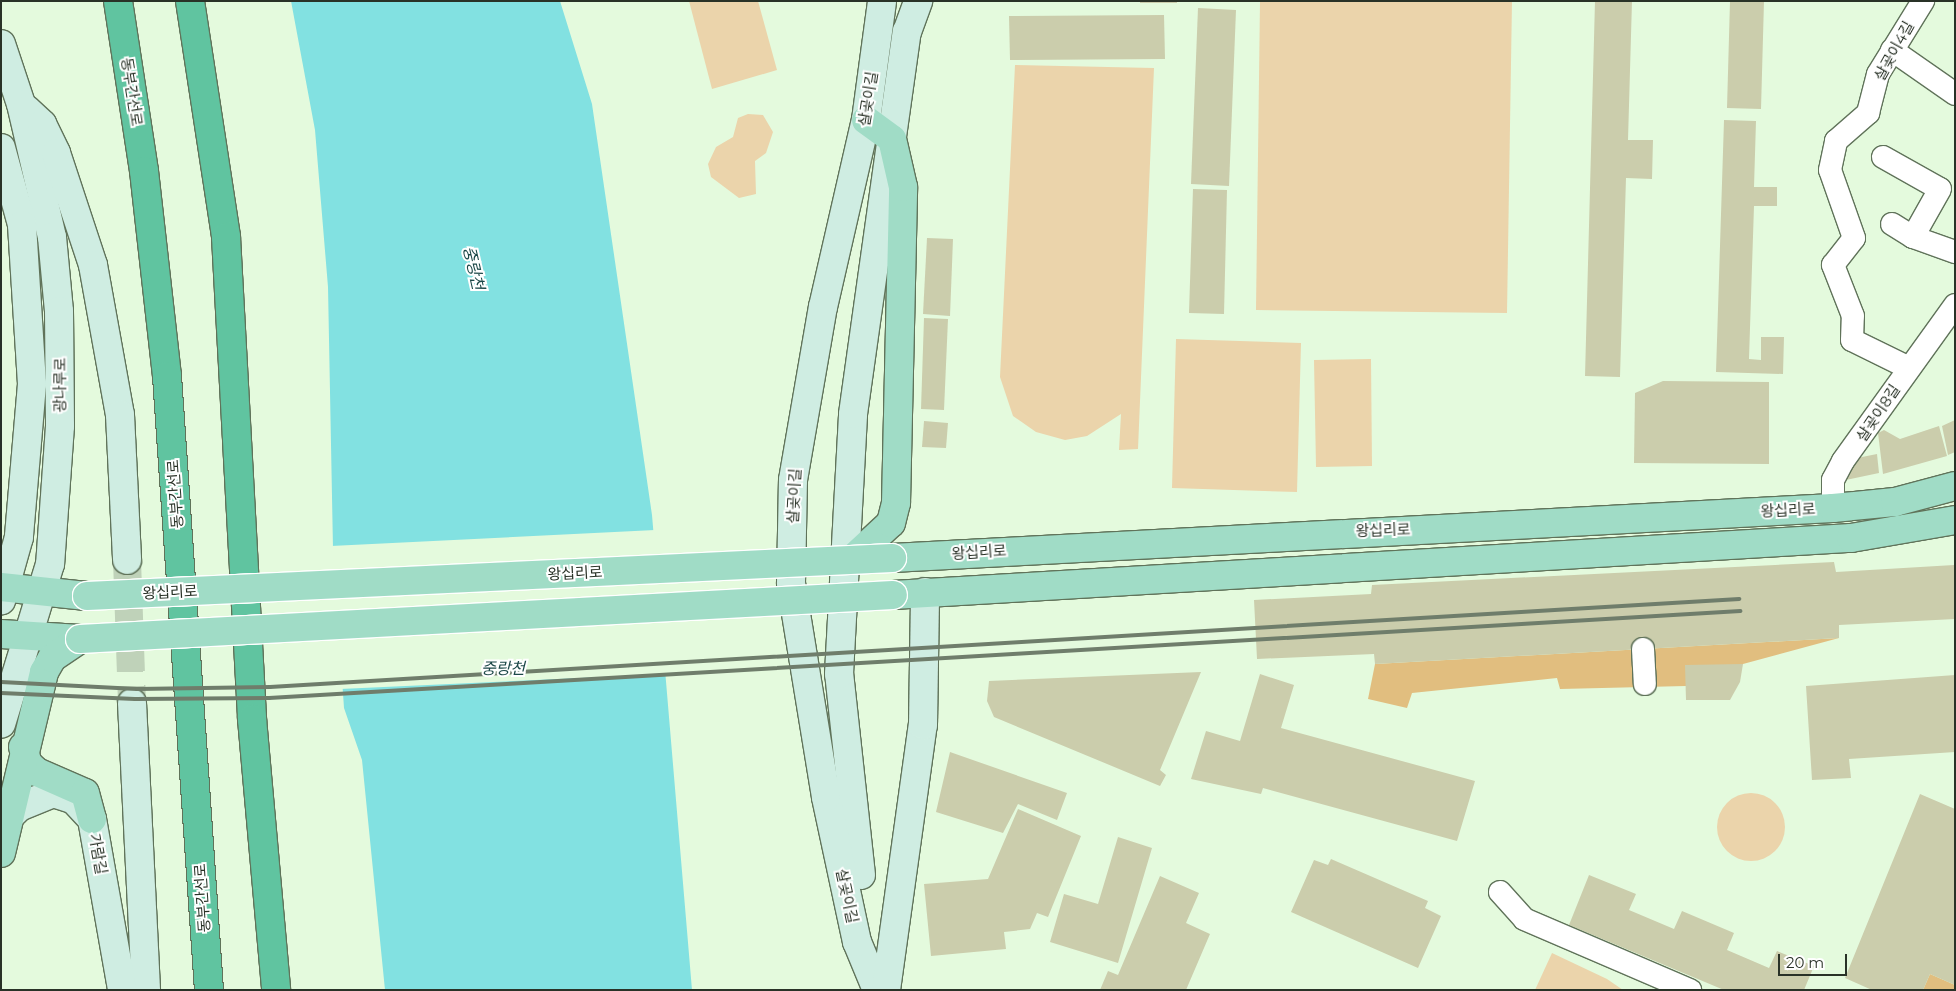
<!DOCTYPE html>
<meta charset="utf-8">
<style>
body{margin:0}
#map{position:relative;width:1956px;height:991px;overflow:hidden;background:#e4fadd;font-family:Montserrat,"Noto Sans KR",sans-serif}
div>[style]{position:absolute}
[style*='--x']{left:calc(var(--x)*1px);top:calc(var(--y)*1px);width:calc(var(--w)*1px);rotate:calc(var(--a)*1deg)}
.green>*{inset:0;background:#ebd4ab}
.round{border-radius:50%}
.forest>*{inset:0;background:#e1be7f}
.water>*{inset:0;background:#82e1e1}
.pier>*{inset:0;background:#e4fadd}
.building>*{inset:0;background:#cbcdac}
.secondary-tunnel>*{height:28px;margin-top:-14px;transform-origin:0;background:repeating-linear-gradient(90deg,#bfd2b9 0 28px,transparent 0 42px)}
.roads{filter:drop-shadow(1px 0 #60735a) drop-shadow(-1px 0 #60735a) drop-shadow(0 1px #60735a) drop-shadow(0 -1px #60735a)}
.street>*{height:22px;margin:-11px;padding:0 11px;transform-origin:11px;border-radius:11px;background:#fff}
.secondary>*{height:28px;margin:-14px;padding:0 14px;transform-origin:14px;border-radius:14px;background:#cfede2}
.primary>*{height:28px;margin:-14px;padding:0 14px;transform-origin:14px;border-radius:14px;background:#a0dcc6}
.highway>*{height:28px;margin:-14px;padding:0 14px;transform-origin:14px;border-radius:14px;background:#60c4a0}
.rail>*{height:4px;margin:-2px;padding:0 2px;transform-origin:2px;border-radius:2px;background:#6f7d6b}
.bridges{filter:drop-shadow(1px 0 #fff) drop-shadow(-1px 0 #fff) drop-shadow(0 1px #fff) drop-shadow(0 -1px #fff)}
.primary-bridge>*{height:28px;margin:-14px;padding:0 14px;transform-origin:14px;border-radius:14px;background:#a0dcc6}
span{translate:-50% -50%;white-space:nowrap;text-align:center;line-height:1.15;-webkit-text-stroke:4px #fff;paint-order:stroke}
.street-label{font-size:15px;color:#293227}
.water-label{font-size:16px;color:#1c4848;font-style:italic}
.frame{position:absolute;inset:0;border:2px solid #293227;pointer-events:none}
.scale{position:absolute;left:1778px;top:954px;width:69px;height:22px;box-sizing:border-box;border:2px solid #293227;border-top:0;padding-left:6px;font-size:15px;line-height:18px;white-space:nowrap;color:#293227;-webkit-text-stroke:4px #fff;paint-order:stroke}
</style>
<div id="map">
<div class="green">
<i style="clip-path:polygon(689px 1px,758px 1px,777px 70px,712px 89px)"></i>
<i style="clip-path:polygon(1260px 1px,1512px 1px,1507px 313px,1256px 310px)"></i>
<i style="clip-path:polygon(1015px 65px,1154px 68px,1138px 449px,1119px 450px,1121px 414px,1087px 436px,1065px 440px,1036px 432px,1013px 416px,1000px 377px)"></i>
<i style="clip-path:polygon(748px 114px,763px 115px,773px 132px,766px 153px,755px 161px,756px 194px,739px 198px,711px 177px,708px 164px,716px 147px,733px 137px,738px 118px)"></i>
<i style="clip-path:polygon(1176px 339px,1301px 343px,1297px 492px,1172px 488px)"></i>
<i style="clip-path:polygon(1371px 359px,1372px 466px,1316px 467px,1314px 360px)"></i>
<i class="round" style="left:1717px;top:793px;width:68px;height:68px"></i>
<i style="clip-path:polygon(1552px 953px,1607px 979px,1623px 990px,1535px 990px)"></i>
</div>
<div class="forest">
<i style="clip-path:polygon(1839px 638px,1743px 664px,1686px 686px,1560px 689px,1557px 678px,1412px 693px,1407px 708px,1368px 699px,1375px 664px)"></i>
<i style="clip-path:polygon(1930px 974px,1955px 985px,1955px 990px,1923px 990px)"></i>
</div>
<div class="water">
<i style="clip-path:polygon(291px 1px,560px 1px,592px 104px,652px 515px,692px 990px,385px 990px,362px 760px,344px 708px,333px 549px,328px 287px,315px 130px)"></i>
</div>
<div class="pier">
<i style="clip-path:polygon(655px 530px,668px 674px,340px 689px,331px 546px)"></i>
</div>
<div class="building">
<i style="clip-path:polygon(1140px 1px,1177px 1px,1177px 3px,1140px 3px)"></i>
<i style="clip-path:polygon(1595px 1px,1632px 1px,1628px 140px,1653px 140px,1652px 179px,1626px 178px,1620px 377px,1585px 376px)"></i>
<i style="clip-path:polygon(1730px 1px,1764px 1px,1761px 109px,1727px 108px)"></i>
<i style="clip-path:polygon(1198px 8px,1236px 10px,1229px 186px,1191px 184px)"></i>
<i style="clip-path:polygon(1164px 15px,1165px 59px,1010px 60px,1009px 16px)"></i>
<i style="clip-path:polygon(1724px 120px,1756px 121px,1754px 187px,1777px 187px,1777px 206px,1754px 206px,1749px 359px,1761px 360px,1761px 337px,1784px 337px,1783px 374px,1716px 372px)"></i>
<i style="clip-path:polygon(1193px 189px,1227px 190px,1224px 314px,1189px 313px)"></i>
<i style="clip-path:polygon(927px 238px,953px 239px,950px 316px,923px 314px)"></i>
<i style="clip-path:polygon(924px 318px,948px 319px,944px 410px,921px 409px)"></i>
<i style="clip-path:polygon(1663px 381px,1769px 382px,1769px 464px,1634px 463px,1635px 393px)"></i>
<i style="clip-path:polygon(1955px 420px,1955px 452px,1948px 455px,1942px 426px)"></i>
<i style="clip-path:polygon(924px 421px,948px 423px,946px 448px,922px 447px)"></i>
<i style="clip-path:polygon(1939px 426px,1947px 456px,1883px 474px,1878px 433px,1884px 430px,1900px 439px)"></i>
<i style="clip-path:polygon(1877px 454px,1879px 473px,1841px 481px,1847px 460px)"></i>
<i style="clip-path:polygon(1834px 562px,1836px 572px,1954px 565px,1955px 619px,1839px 625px,1839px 638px,1375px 664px,1374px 654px,1257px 659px,1254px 600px,1371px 594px,1372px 585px)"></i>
<i style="clip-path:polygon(1743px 664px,1740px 682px,1730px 700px,1686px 700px,1685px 665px)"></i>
<i style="clip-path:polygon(1201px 672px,1160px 770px,1166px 775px,1160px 786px,994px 717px,987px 701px,989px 681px)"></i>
<i style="clip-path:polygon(1260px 674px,1294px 685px,1281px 728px,1475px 781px,1457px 841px,1263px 788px,1261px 794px,1191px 779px,1206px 731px,1240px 741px)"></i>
<i style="clip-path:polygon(1955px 675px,1955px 752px,1849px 759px,1851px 778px,1812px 780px,1806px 686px)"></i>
<i style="clip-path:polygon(950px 752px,1067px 793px,1057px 820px,1018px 804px,1003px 833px,936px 812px)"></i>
<i style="clip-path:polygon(1920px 794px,1955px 809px,1955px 985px,1930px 974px,1923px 990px,1872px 990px,1845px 978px)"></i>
<i style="clip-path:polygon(1018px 809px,1081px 836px,1048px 917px,1037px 913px,1030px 929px,1004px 932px,1006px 949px,931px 956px,924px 884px,988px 879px)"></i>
<i style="clip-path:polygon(1118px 837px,1152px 848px,1118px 963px,1050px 942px,1064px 894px,1098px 904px)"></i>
<i style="clip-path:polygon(1331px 859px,1428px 901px,1425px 908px,1441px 916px,1418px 968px,1291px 912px,1314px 860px,1328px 865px)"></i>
<i style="clip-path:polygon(1589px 875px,1636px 894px,1629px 910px,1674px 929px,1682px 911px,1734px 933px,1727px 950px,1769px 968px,1777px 951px,1814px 966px,1804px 990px,1724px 990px,1569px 925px)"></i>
<i style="clip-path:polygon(1160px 876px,1199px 893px,1186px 923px,1210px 934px,1186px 990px,1100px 990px,1108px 971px,1118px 975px)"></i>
</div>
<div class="secondary-tunnel">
<i style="--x:127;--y:560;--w:143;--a:88"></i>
</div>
<div class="roads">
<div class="street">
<i style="--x:1892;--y:50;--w:77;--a:34.9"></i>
<i style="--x:1883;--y:157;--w:65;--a:29.3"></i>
<i style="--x:1940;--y:189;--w:55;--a:119.4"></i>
<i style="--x:1892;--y:224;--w:25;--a:32"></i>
<i style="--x:1913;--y:237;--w:45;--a:19.7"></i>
<i style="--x:1907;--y:367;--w:61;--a:-153.9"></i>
<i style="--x:1852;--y:340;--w:24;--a:-88"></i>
<i style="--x:1853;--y:316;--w:55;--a:-111.4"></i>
<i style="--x:1833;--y:265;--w:34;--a:-52"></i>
<i style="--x:1854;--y:238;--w:72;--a:-109.4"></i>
<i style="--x:1830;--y:170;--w:30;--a:-78"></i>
<i style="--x:1836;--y:141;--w:43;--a:-41.2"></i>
<i style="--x:1868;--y:113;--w:40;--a:-75.6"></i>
<i style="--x:1878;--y:74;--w:86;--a:-58.3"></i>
<i style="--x:1833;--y:508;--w:28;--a:-90"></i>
<i style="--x:1833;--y:480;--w:21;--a:-62"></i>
<i style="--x:1843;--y:461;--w:192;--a:-54.3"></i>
<i style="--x:1643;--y:649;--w:35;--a:87"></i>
<i style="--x:1500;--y:892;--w:36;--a:48"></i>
<i style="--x:1524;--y:919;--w:181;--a:23.2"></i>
</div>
<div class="secondary">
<i style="--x:1;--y:44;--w:63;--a:71.6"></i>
<i style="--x:21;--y:104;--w:137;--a:76.9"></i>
<i style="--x:52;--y:237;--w:74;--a:84.6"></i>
<i style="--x:59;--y:311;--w:115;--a:89.5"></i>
<i style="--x:60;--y:426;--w:138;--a:94.1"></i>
<i style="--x:50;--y:564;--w:167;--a:107"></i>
<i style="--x:27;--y:110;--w:21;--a:43"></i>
<i style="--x:42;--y:124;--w:32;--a:64"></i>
<i style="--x:56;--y:153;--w:118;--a:71.7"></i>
<i style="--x:93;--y:265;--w:152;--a:79.8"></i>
<i style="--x:120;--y:415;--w:145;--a:87.2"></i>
<i style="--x:1;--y:148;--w:80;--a:74.7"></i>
<i style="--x:22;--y:225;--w:159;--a:86.4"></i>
<i style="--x:32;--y:384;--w:154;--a:94.9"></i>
<i style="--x:19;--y:537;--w:66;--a:105.7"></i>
<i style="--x:132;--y:703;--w:287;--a:87.2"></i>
<i style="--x:7;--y:819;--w:17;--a:-45"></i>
<i style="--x:19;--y:807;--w:37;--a:-22"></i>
<i style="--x:53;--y:793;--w:22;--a:18"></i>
<i style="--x:74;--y:800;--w:26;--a:47"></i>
<i style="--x:92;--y:819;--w:174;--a:80"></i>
<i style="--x:861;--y:875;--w:202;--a:-96.2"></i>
<i style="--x:839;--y:674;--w:260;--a:-86.9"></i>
<i style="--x:853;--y:414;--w:386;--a:-82"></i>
<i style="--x:907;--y:32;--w:33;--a:-70"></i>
<i style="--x:877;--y:990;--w:52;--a:-112.6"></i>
<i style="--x:857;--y:942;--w:148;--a:-102.1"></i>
<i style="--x:826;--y:797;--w:217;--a:-99.3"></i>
<i style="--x:791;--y:583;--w:103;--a:-88.9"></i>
<i style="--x:793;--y:480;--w:176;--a:-80.2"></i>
<i style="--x:823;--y:307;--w:192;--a:-77.1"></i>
<i style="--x:866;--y:120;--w:120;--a:-82.3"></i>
<i style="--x:886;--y:990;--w:268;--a:-82.1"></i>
<i style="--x:923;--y:725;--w:133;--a:-89.1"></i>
</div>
<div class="primary">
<i style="--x:892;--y:558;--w:942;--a:-3.04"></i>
<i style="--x:1833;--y:508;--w:62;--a:-5.5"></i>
<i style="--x:1895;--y:502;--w:62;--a:-14.9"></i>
<i style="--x:851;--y:560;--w:54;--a:-42.8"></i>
<i style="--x:891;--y:523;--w:21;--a:-76"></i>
<i style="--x:896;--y:503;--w:316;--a:-88.7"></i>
<i style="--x:903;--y:187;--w:49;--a:-102.9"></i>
<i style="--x:892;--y:139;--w:32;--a:-144"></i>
<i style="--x:1;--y:587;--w:86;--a:6"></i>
<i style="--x:893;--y:595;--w:960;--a:-3.41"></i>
<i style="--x:1851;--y:538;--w:106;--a:-9.8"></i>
<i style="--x:1;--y:634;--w:79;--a:3.6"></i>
<i style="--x:23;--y:747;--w:18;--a:74"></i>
<i style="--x:28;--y:764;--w:12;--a:42"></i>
<i style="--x:37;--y:772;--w:52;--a:23.6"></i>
<i style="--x:85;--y:793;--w:27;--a:75"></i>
<i style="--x:1;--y:853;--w:186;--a:-76.6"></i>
<i style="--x:44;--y:672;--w:16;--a:-60"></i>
<i style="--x:52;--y:658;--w:34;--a:-34"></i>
</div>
<div class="highway">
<i style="--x:118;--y:1;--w:172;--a:81.3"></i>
<i style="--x:144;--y:171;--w:206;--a:83.6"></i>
<i style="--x:167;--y:376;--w:615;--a:86.09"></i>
<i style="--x:190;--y:1;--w:239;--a:81.3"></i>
<i style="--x:226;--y:237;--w:483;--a:86.9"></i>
<i style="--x:252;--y:719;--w:272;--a:84.9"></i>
</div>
</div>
<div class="rail">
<i style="--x:1;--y:682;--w:136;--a:2.9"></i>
<i style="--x:137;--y:689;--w:133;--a:-0.9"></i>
<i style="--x:270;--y:687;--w:1472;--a:-3.43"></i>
<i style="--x:1;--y:693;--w:134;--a:2.6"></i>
<i style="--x:135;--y:699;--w:134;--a:-0.4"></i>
<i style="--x:269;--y:698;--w:1474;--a:-3.38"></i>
</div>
<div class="bridges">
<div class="primary-bridge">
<i style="--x:87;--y:596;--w:806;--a:-2.7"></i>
<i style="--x:80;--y:639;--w:814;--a:-3.1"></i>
</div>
</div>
<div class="street-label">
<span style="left:1894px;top:51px;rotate:-61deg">살곶이4길</span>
<span style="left:132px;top:92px;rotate:81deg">동부간선로</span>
<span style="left:868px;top:99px;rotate:-81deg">살곶이길</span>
<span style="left:60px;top:385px;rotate:-90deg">광나루로</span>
<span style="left:1878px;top:413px;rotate:-56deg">살곶이8길</span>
<span style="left:175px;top:494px;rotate:-94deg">동부간선로</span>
<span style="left:794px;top:496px;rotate:-87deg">살곶이길</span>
<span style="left:1788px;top:510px;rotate:-3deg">왕십리로</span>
<span style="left:1383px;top:530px;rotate:-2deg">왕십리로</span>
<span style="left:979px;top:552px;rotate:-4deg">왕십리로</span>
<span style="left:575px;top:573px;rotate:-3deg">왕십리로</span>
<span style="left:170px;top:592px;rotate:-3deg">왕십리로</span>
<span style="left:98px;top:854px;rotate:80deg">가람길</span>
<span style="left:847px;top:896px;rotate:78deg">살곶이길</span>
<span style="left:202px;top:898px;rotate:-94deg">동부간선로</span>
</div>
<div class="water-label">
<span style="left:473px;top:268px;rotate:77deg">중랑천</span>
<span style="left:503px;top:669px">중랑천</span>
</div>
<div class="frame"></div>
<div class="scale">20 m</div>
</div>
